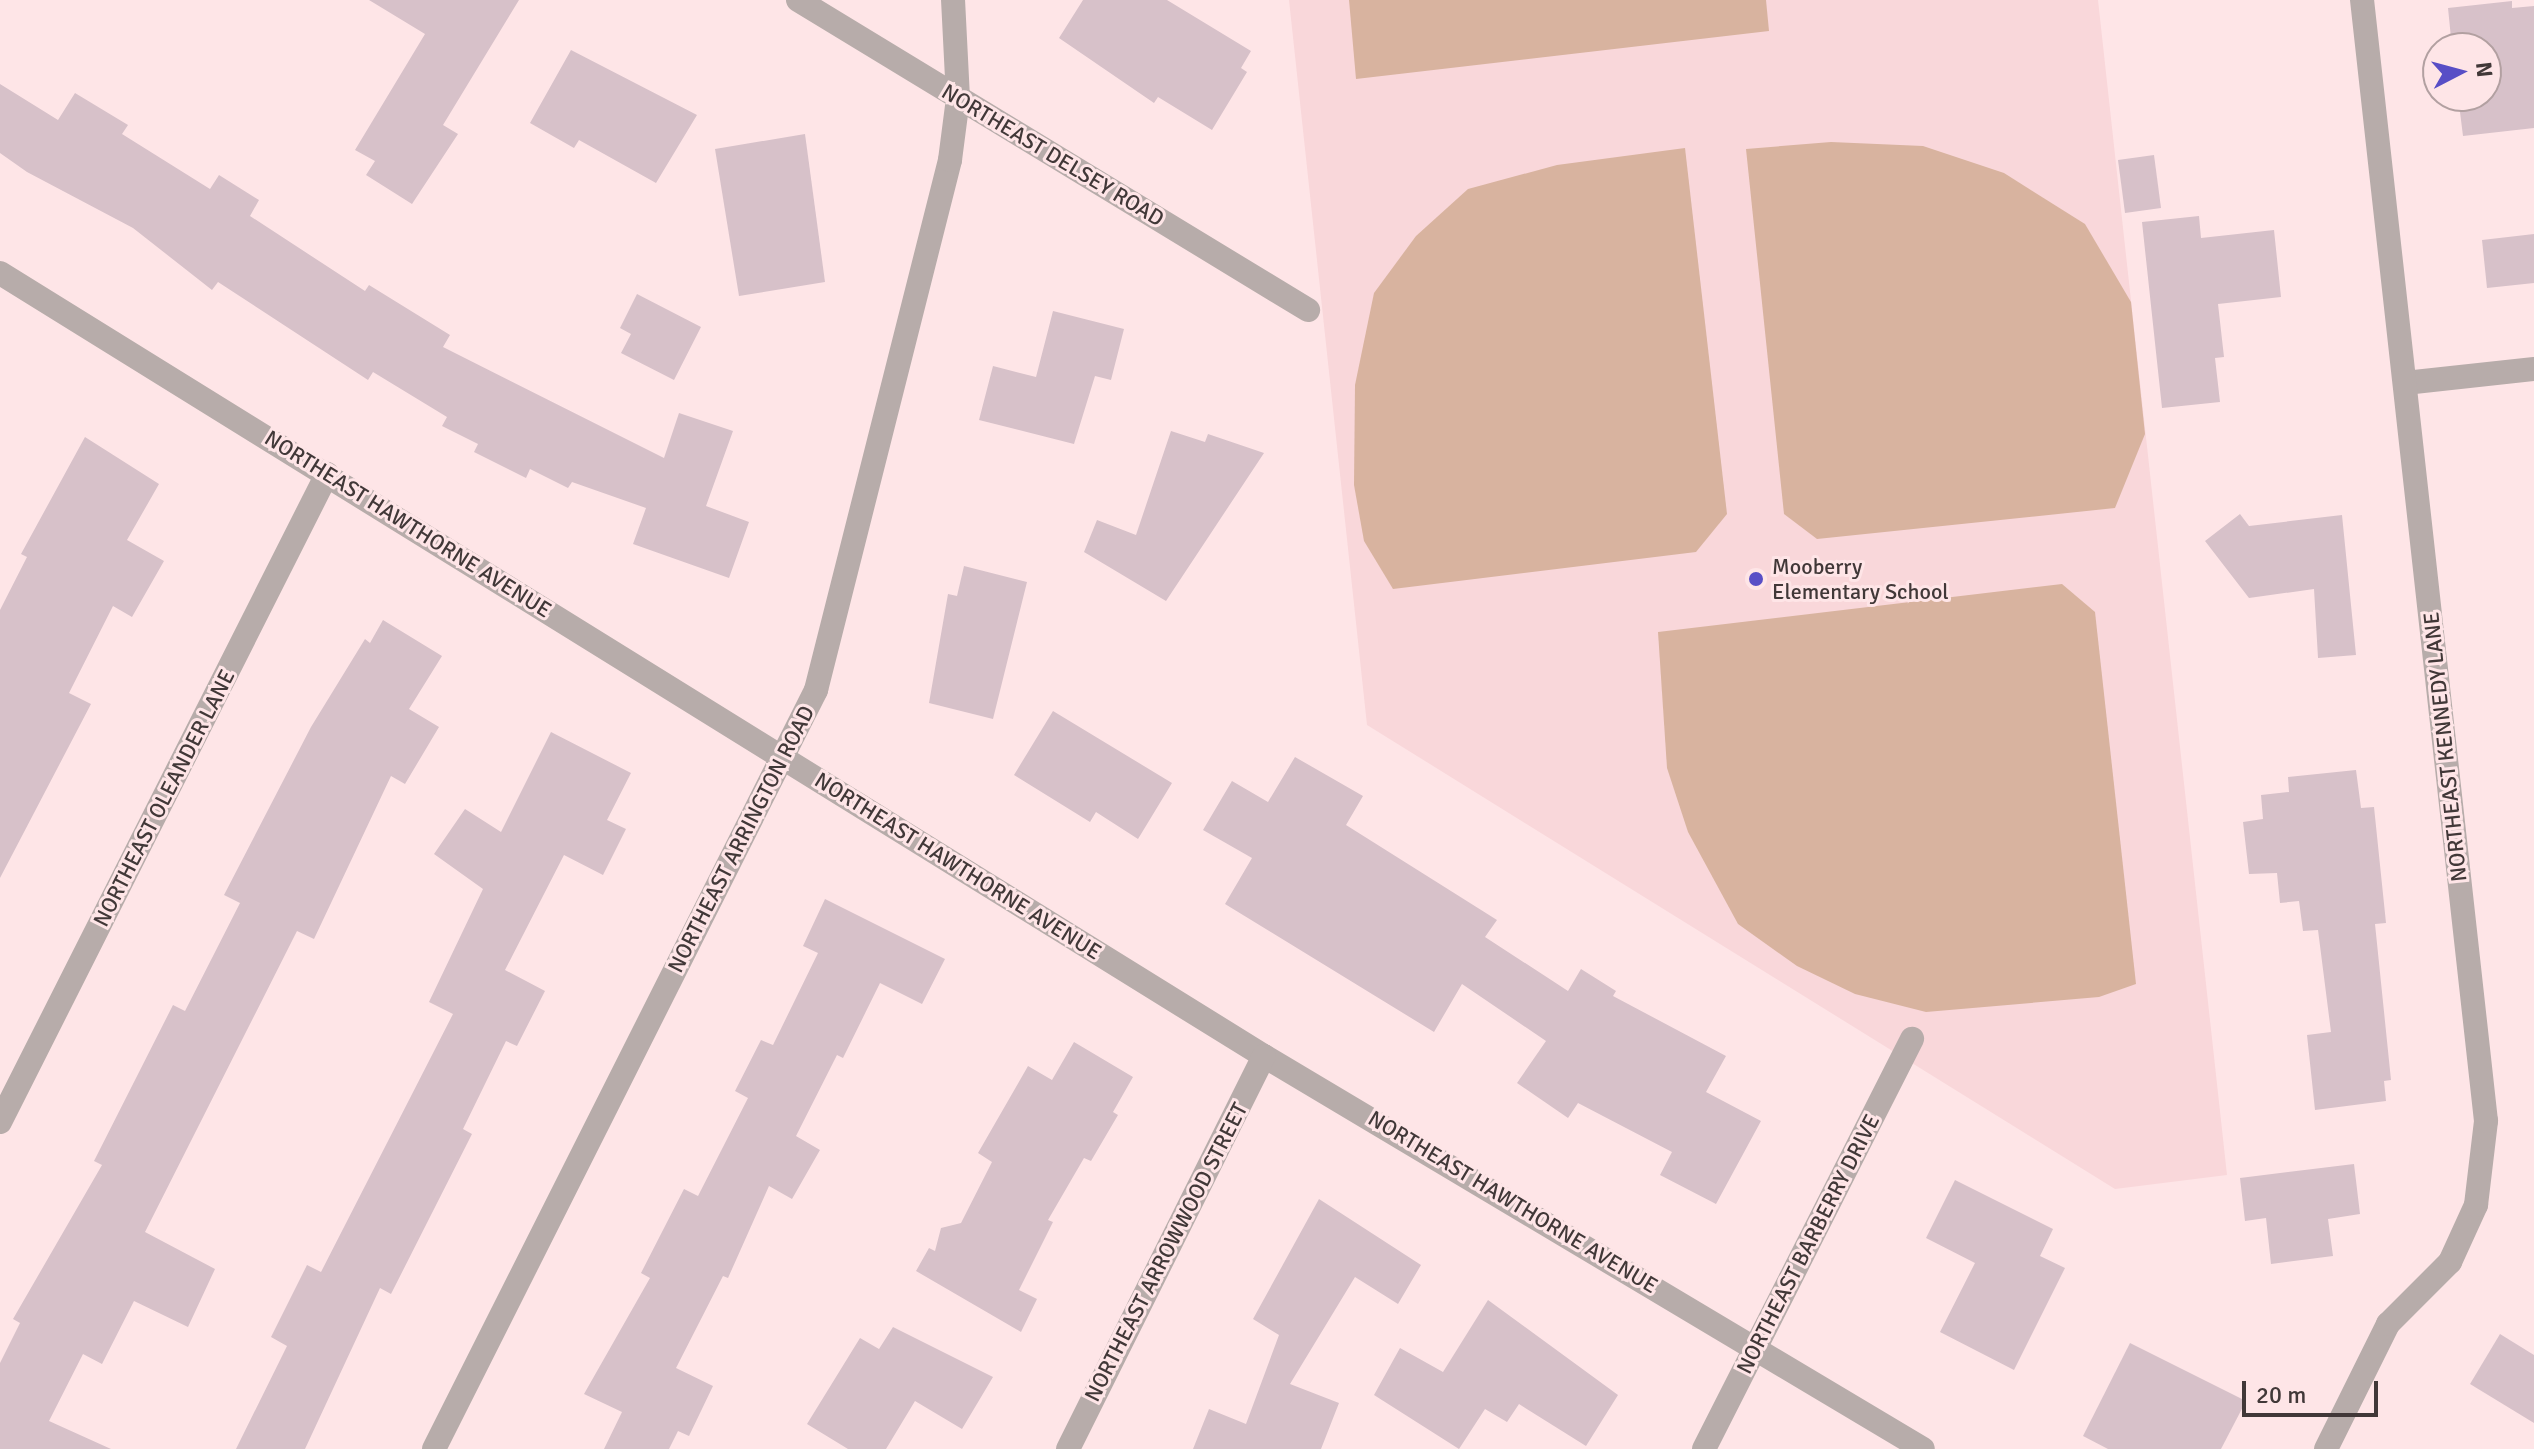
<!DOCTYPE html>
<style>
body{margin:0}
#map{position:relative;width:2534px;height:1449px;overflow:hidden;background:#fee5e7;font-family:Signika,sans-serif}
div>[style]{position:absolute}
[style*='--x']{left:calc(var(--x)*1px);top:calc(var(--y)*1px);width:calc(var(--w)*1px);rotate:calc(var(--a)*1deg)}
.built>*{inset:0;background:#f9d7da}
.green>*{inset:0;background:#d8b39f}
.building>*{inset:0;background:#d7c1c9}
.minor>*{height:24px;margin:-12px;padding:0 12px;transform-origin:12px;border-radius:12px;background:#b7acaa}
.dots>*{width:22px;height:22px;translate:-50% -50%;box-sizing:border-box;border:4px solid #fee5e7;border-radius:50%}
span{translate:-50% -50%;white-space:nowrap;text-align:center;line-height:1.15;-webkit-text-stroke:6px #fee5e7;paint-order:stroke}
.street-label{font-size:22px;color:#413838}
.poi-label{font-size:22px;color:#413838}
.left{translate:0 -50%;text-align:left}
.north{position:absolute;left:2422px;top:32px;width:80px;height:80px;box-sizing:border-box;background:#fee5e7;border:2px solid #b2a0a1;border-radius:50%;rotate:84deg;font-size:22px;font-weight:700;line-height:32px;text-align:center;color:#413838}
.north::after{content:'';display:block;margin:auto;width:28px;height:36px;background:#584ec6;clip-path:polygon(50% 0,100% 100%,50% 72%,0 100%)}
.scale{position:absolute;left:2242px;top:1381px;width:136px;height:36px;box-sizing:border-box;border:4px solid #413838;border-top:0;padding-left:10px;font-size:24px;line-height:28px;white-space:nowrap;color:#413838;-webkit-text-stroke:6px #fee5e7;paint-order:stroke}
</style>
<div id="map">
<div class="built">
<i style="clip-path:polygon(1289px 0,2098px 0,2227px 1175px,2115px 1189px,1367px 725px)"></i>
</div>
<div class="green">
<i style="clip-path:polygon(1349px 0,1766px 0,1769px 31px,1356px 79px)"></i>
<i style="clip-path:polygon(1831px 142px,1923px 146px,2004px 173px,2085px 224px,2131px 302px,2145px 434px,2115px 508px,1817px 539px,1784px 514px,1746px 149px)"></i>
<i style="clip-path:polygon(1685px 148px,1727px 514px,1696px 552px,1393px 589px,1364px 541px,1354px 485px,1355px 385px,1374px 293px,1416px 236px,1468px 189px,1557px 165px)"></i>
<i style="clip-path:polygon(2062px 584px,2095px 612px,2136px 984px,2099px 997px,1926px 1012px,1855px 994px,1797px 966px,1738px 924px,1688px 832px,1667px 768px,1658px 632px)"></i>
</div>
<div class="building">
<i style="clip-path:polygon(369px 0,519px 0,443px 125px,458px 134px,412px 204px,366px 175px,375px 161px,355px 150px,425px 34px)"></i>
<i style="clip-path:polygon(1083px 0,1167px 0,1251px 51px,1241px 68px,1247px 72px,1212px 130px,1158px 97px,1154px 103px,1059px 38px)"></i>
<i style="clip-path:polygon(2512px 1px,2512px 8px,2534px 6px,2534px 128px,2463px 136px,2458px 96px,2486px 96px,2486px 48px,2452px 48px,2448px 8px)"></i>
<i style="clip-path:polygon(571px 50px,697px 115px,656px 183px,579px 140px,574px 148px,530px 123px)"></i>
<i style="clip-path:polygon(0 84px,58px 120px,75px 93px,128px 125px,122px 134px,210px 189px,219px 175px,259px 200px,250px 216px,365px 291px,369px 285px,450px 335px,443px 347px,664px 458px,679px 413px,733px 431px,706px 506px,749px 522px,729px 578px,633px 544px,646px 508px,572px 482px,568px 488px,530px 469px,526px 478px,474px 452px,478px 444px,442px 426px,447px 417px,373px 372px,368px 380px,218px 282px,212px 290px,133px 228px,27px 172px,0 153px)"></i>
<i style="clip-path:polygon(805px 134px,825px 282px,739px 296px,715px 149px)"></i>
<i style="clip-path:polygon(2154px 155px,2161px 208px,2125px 213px,2118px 160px)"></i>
<i style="clip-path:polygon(2199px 216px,2201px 238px,2274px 230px,2281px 297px,2218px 304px,2224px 357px,2215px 358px,2220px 402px,2162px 408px,2142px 222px)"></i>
<i style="clip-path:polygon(2534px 234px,2534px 283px,2487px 288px,2482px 240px)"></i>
<i style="clip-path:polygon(637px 294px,701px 327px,674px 380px,621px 353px,631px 334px,620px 328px)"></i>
<i style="clip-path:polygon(1053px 311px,1124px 329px,1111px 380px,1095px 376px,1074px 444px,979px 420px,993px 366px,1036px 377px)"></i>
<i style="clip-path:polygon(1171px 431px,1205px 442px,1208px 434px,1264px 453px,1166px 601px,1084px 552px,1097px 520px,1136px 535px)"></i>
<i style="clip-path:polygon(85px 437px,159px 484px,127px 540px,164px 561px,132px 617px,113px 606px,69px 693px,91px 704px,0 878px,0 610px,27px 557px,21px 554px)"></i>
<i style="clip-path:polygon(2240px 514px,2249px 526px,2342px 515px,2356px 655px,2318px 658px,2314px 589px,2249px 598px,2205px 541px)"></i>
<i style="clip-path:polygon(964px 566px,1027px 582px,993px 719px,929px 703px,948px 594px,957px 596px)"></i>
<i style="clip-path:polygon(383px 620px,442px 656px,409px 709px,439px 727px,405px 784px,391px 776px,314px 939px,297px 931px,145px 1232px,215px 1269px,188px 1327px,134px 1301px,102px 1364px,83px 1354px,49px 1421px,111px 1449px,0 1449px,0 1363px,20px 1323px,13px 1319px,102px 1165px,94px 1161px,173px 1005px,185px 1011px,240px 903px,224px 895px,311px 727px,365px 639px,370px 643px)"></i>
<i style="clip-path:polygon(1053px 711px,1172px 783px,1138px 839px,1096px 812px,1090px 822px,1014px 775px)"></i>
<i style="clip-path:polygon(551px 732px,631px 773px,607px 820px,626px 829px,603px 875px,564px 855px,505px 970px,545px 991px,517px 1046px,506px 1041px,463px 1129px,472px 1134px,391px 1294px,380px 1288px,305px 1449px,236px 1449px,287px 1346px,271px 1337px,307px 1265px,321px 1272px,453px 1014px,429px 1002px,483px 889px,434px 854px,465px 809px,501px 832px)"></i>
<i style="clip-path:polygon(1295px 757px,1363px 796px,1346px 825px,1497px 920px,1485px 937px,1568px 991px,1581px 969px,1616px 991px,1613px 996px,1726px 1056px,1706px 1092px,1761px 1121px,1716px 1204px,1660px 1175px,1672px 1152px,1578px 1103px,1568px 1118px,1517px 1083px,1546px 1041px,1462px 984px,1434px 1032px,1225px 904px,1252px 858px,1203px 830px,1232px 781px,1268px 802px)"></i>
<i style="clip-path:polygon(2356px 770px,2361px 808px,2374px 807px,2386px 923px,2375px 924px,2391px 1080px,2384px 1081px,2386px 1101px,2315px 1110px,2307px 1035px,2331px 1032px,2318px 930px,2303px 931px,2299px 901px,2280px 903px,2277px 873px,2249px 874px,2243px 822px,2263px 819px,2261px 795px,2289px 792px,2288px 777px)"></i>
<i style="clip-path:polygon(825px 899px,945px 959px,922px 1004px,880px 983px,843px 1058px,837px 1055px,796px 1136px,820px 1150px,792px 1199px,769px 1186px,728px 1278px,723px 1276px,676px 1368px,713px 1386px,689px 1436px,678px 1431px,669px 1449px,604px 1449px,622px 1412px,584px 1394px,650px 1278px,641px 1273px,684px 1189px,698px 1196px,748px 1098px,735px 1091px,761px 1040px,773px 1045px,818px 953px,803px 946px)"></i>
<i style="clip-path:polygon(1074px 1042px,1133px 1077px,1113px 1112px,1118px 1115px,1091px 1161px,1084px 1158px,1048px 1220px,1053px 1222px,1019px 1290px,1037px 1299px,1021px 1332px,916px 1271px,929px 1248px,935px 1251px,941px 1228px,961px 1223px,992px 1162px,978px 1153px,1028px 1066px,1052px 1080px)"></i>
<i style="clip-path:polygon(2354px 1164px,2360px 1214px,2328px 1219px,2333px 1256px,2271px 1264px,2266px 1218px,2245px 1221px,2240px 1178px)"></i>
<i style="clip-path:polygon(1955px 1180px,2053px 1229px,2040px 1256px,2065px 1268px,2014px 1370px,1940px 1332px,1975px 1263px,1926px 1238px)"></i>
<i style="clip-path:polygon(1319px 1199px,1421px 1265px,1398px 1304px,1355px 1277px,1290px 1384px,1339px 1403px,1321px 1449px,1193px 1449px,1209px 1409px,1246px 1424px,1279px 1335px,1253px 1319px)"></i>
<i style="clip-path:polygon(1488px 1300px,1618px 1395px,1586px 1446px,1519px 1404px,1507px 1422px,1485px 1409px,1459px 1449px,1374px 1395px,1400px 1348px,1443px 1372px)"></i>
<i style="clip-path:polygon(893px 1327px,993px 1377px,962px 1429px,915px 1401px,886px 1449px,848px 1449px,807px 1424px,860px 1338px,879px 1349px)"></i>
<i style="clip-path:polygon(2500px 1334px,2534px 1355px,2534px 1423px,2470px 1384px)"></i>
<i style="clip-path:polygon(2130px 1343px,2246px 1401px,2221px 1449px,2108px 1449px,2083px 1436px)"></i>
</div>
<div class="minor">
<i style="--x:798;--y:0;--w:597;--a:31.29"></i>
<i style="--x:0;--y:273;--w:1487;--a:31.78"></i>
<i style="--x:1264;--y:1056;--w:767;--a:30.81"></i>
<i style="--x:2405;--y:383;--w:130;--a:-6.2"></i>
<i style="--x:0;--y:1122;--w:726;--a:-63.22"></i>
<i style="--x:434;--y:1449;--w:850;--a:-63.28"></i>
<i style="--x:816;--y:690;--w:547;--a:-75.81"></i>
<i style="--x:950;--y:160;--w:63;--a:-82.6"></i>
<i style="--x:958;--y:98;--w:98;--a:-92.9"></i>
<i style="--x:1068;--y:1449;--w:439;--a:-63.5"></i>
<i style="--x:1704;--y:1449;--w:460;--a:-63.1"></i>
<i style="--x:2326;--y:1449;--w:140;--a:-63.6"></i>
<i style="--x:2388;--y:1324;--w:88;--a:-45"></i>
<i style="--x:2450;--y:1262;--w:63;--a:-65.5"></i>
<i style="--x:2476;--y:1205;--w:85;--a:-83.2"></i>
<i style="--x:2486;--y:1121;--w:1128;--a:-96.31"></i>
</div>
<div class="dots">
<i style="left:1756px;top:579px;background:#584ec6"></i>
</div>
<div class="street-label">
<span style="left:1053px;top:155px;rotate:31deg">NORTHEAST DELSEY ROAD</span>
<span style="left:408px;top:524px;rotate:32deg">NORTHEAST HAWTHORNE AVENUE</span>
<span style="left:2445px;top:747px;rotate:-96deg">NORTHEAST KENNEDY LANE</span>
<span style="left:164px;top:798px;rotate:-63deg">NORTHEAST OLEANDER LANE</span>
<span style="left:741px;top:839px;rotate:-63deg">NORTHEAST ARRINGTON ROAD</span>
<span style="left:958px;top:866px;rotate:32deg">NORTHEAST HAWTHORNE AVENUE</span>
<span style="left:1513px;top:1202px;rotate:31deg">NORTHEAST HAWTHORNE AVENUE</span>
<span style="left:1808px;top:1244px;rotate:-63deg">NORTHEAST BARBERRY DRIVE</span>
<span style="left:1166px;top:1252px;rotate:-63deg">NORTHEAST ARROWWOOD STREET</span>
</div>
<div class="poi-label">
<span class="left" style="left:1772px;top:579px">Mooberry<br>Elementary School</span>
</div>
<div class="north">N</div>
<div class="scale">20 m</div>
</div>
